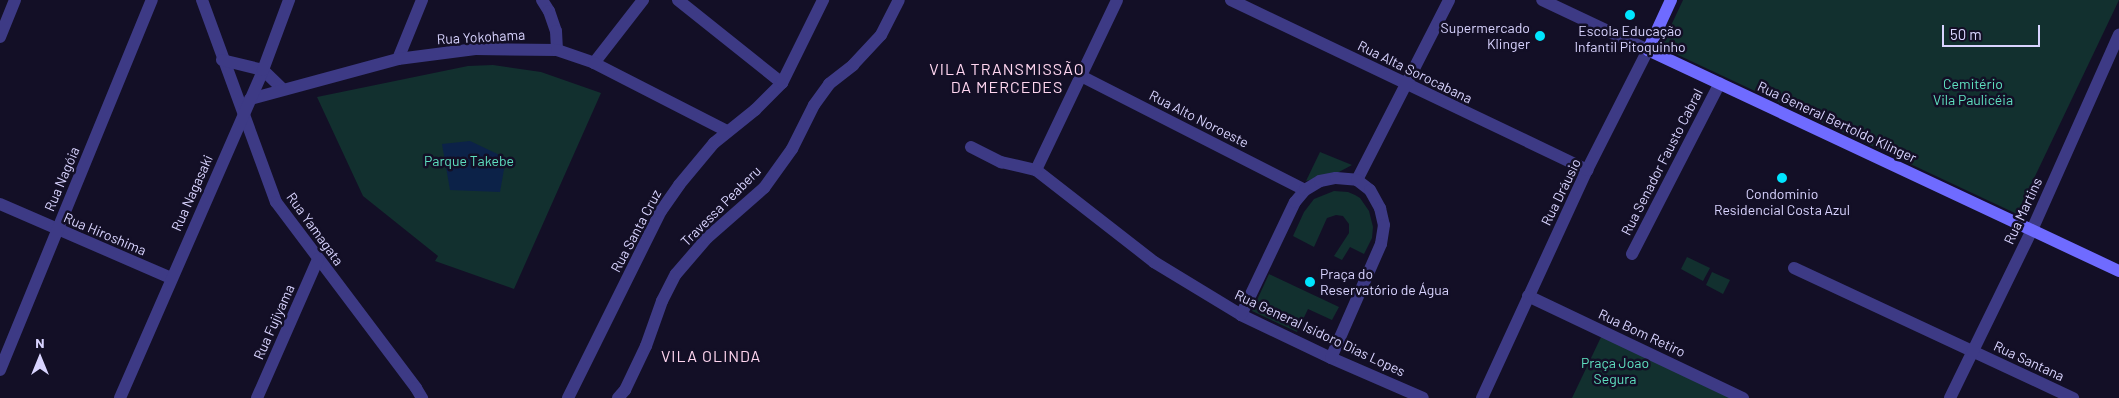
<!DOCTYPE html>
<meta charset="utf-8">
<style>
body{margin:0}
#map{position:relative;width:2119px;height:398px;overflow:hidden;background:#130f26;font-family:Barlow,sans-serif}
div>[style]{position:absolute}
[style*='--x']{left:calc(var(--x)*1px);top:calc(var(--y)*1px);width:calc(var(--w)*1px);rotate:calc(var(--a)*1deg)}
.green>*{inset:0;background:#12302f}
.water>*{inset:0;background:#0c2248}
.street>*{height:12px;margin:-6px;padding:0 6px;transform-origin:6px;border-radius:6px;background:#3d3a85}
.secondary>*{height:12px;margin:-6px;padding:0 6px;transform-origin:6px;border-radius:6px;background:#6f6bff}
.dots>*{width:14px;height:14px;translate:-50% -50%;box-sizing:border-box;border:2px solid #130f26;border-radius:50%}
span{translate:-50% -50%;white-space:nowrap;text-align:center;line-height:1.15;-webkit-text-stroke:5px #130f26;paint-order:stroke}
.poi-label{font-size:14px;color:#d9d4ff}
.right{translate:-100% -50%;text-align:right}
.left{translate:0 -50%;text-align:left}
.street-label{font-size:14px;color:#d9d4ff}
.park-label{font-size:14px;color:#5fe0c0}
.quarter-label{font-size:16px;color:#ffd6f0;letter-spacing:1px}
.north{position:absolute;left:15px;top:333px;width:50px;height:50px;-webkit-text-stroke:4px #130f26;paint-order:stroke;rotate:0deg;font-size:14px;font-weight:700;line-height:20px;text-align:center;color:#d9d4ff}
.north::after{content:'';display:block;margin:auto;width:18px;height:22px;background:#d9d4ff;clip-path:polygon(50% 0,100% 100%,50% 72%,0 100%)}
.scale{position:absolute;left:1942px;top:25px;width:98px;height:22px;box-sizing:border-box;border:2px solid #d9d4ff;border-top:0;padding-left:6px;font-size:15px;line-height:18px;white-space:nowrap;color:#d9d4ff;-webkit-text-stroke:4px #130f26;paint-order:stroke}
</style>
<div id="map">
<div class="green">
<i style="clip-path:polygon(1683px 0,2119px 0,2017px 214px,1661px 47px)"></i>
<i style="clip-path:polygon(493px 65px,541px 72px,601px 93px,514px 289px,435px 261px,438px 256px,363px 196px,317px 97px,468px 66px)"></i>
<i style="clip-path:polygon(1320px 152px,1352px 165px,1337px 173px,1306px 181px)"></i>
<i style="clip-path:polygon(1334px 191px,1348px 192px,1355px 195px,1360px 198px,1369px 211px,1373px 227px,1372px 238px,1364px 254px,1350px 247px,1342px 260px,1334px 256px,1349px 233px,1349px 224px,1343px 216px,1336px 215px,1327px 218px,1314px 247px,1293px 236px,1304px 212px,1314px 199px)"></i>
<i style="clip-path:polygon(1687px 257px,1710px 268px,1703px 281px,1681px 269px)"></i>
<i style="clip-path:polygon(1712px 272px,1730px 280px,1723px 294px,1706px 285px)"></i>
<i style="clip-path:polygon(1269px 274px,1339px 307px,1332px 320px,1308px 309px,1297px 332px,1252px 311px)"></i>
<i style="clip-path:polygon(1602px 335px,1735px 398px,1572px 398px)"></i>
</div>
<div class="water">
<i style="clip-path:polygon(470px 141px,506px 158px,500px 192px,450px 190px,442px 144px)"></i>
</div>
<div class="street">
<i style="--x:202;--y:0;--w:215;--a:69.9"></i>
<i style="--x:276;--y:202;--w:233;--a:53"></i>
<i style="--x:416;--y:388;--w:12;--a:59"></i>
<i style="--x:542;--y:0;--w:13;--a:58"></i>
<i style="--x:549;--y:11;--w:21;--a:71"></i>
<i style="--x:556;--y:31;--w:19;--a:87"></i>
<i style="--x:678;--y:0;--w:133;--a:38.6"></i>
<i style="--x:1231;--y:0;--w:395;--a:25.5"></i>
<i style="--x:0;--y:37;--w:40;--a:-68"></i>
<i style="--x:398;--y:59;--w:64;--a:-67.9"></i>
<i style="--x:222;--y:60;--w:42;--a:13.7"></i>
<i style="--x:263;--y:70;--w:28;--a:44"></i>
<i style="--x:594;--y:63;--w:80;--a:-52.1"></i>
<i style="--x:1081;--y:76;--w:251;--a:27"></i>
<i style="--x:250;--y:99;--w:153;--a:-15.1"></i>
<i style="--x:398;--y:59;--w:78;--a:-7.4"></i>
<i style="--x:475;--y:49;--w:82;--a:0.7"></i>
<i style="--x:557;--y:50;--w:39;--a:19"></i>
<i style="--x:594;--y:63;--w:149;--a:27.1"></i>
<i style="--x:971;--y:147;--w:34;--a:27"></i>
<i style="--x:1001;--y:162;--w:36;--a:13"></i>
<i style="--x:1036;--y:170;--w:150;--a:37.9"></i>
<i style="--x:1154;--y:262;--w:102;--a:31.3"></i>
<i style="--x:1241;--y:315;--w:100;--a:25.5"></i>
<i style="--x:1331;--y:358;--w:100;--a:23.5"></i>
<i style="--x:1036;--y:170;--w:188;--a:-64.5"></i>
<i style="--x:1357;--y:180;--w:202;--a:-62.9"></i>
<i style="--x:0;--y:204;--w:186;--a:23.4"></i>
<i style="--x:1632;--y:254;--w:192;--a:-62.8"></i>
<i style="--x:1794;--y:268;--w:308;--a:25"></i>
<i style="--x:1528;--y:296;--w:238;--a:25.4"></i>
<i style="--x:1241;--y:315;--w:125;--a:-64.5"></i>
<i style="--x:1295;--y:202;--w:16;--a:-50"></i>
<i style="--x:1305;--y:190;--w:17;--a:-31"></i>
<i style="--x:1320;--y:181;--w:16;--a:-11"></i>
<i style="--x:1336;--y:178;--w:21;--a:5"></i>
<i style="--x:1357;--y:180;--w:16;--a:38"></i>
<i style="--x:1370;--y:190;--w:21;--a:61"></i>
<i style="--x:1380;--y:208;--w:17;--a:77"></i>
<i style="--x:1384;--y:225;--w:19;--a:99"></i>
<i style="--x:1381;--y:244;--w:124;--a:113.7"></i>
<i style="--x:0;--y:370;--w:400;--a:-67.7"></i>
<i style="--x:120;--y:398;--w:358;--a:-66.4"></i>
<i style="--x:263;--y:70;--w:75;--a:-69.6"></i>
<i style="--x:257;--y:398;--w:152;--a:-66.3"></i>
<i style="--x:568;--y:398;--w:209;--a:-63.6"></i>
<i style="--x:661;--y:211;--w:32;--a:-55"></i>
<i style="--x:679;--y:185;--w:55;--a:-50.2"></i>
<i style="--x:714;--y:143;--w:53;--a:-38.8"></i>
<i style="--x:755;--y:110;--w:38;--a:-45"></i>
<i style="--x:782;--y:83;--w:93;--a:-63.7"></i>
<i style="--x:618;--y:398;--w:11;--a:-49"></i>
<i style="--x:625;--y:390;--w:49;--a:-64.5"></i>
<i style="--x:646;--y:346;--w:48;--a:-70.4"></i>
<i style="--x:662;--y:301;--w:30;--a:-63"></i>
<i style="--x:676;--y:274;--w:48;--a:-49.3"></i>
<i style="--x:707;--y:238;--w:76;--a:-41.3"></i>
<i style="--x:764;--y:188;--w:48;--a:-54.3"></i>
<i style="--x:792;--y:149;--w:49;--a:-63.4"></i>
<i style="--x:814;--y:105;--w:26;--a:-54"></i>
<i style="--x:829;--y:84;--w:31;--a:-38"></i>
<i style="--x:853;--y:65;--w:41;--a:-47"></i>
<i style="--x:881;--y:35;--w:39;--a:-63"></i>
<i style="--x:1482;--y:398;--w:251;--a:-65.3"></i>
<i style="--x:1587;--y:170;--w:135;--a:-63.1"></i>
<i style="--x:1648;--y:50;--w:117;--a:-154.7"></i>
<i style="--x:1950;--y:398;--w:187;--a:-64"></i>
<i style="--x:2032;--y:230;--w:214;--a:-66"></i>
</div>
<div class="secondary">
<i style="--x:1671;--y:0;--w:55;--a:114.7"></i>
<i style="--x:1648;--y:50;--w:520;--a:25.14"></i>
</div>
<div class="dots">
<i style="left:1630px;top:15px;background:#00e5ff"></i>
<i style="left:1540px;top:36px;background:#00e5ff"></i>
<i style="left:1782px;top:178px;background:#00e5ff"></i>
<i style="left:1310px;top:282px;background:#00e5ff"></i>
</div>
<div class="poi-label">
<span class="right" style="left:1530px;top:36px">Supermercado<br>Klinger</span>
<span style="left:1630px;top:39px">Escola Educação<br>Infantil Pitoquinho</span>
<span style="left:1782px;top:202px">Condominio<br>Residencial Costa Azul</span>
<span class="left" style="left:1320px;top:282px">Praça do<br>Reservatório de Água</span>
</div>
<div class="street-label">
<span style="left:481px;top:37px;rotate:-3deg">Rua Yokohama</span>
<span style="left:1415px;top:72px;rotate:26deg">Rua Alta Sorocabana</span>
<span style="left:1199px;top:119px;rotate:27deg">Rua Alto Noroeste</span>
<span style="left:1837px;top:122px;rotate:25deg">Rua General Bertoldo Klinger</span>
<span style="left:1662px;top:162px;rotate:-63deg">Rua Senador Fausto Cabral</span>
<span style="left:62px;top:179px;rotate:-67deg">Rua Nagóia</span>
<span style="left:1561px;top:192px;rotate:-64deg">Rua Dráusio</span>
<span style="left:192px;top:193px;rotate:-66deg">Rua Nagasaki</span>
<span style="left:721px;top:206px;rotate:-45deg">Travessa Peaberu</span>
<span style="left:2023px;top:211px;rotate:-65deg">Rua Martins</span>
<span style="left:315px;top:229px;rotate:54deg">Rua Yamagata</span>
<span style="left:636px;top:231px;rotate:-62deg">Rua Santa Cruz</span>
<span style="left:105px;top:234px;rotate:23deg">Rua Hiroshima</span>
<span style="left:274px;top:322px;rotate:-66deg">Rua Fujiyama</span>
<span style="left:1320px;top:333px;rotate:25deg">Rua General Isidoro Dias Lopes</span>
<span style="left:1642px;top:333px;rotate:25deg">Rua Bom Retiro</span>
<span style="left:2029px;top:361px;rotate:25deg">Rua Santana</span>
</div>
<div class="park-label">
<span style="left:1973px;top:92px">Cemitério<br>Vila Paulicéia</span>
<span style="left:469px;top:161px">Parque Takebe</span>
<span style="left:1615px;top:371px">Praça Joao<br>Segura</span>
</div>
<div class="quarter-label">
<span style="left:1007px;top:78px">VILA TRANSMISSÃO<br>DA MERCEDES</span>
<span style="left:711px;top:356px">VILA OLINDA</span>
</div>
<div class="north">N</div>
<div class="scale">50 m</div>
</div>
